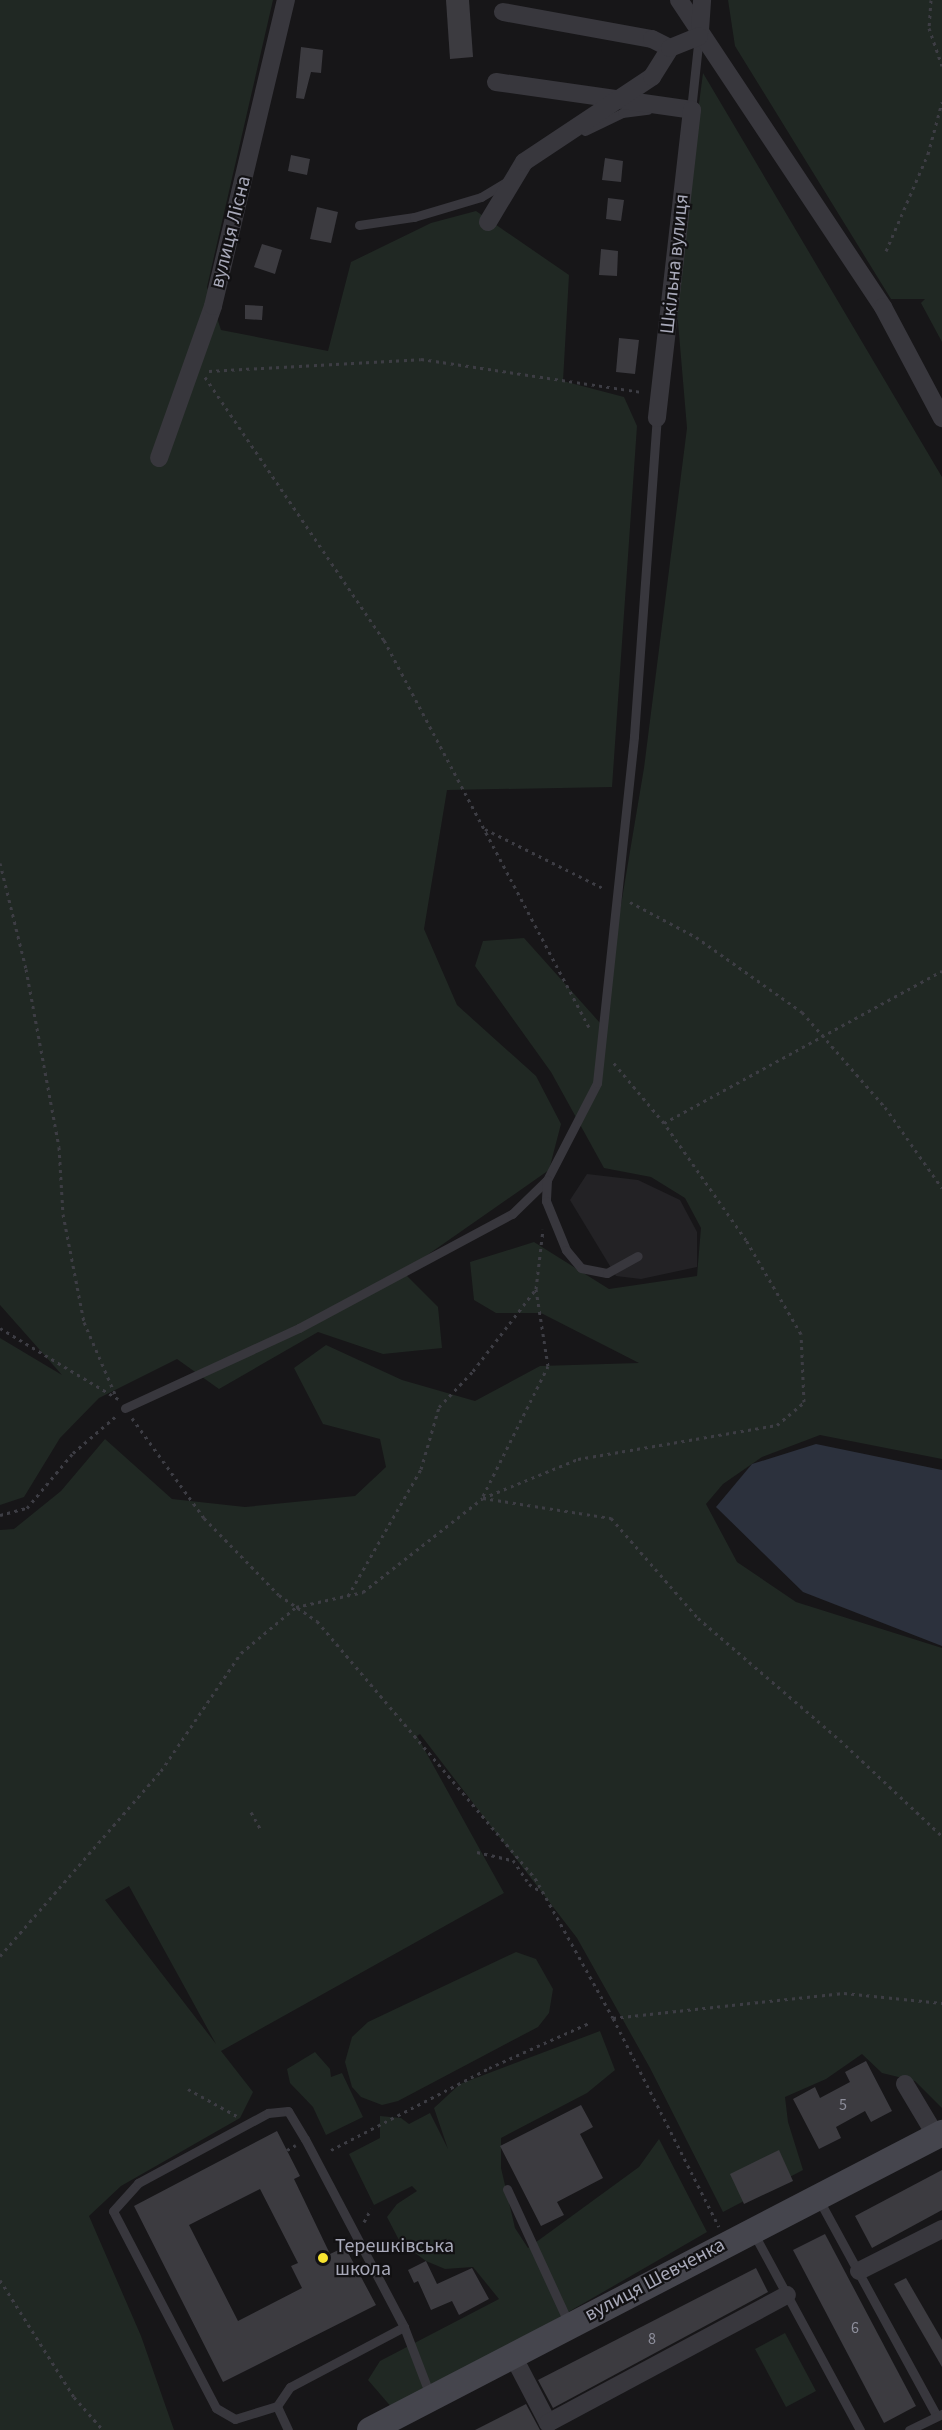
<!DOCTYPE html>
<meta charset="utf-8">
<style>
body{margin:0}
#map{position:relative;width:942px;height:2430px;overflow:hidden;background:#171618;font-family:"Source Sans 3",sans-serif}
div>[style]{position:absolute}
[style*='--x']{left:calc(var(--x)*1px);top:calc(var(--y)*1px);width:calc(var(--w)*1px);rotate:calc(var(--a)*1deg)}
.built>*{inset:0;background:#232225}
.green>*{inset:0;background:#202823}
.water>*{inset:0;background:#2c313d}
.building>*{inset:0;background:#3c3b40}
.path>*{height:3px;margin-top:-1.5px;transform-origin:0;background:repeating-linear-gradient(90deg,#3d3d44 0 3px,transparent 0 7.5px)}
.lane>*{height:9px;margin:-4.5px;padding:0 4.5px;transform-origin:4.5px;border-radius:4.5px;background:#38373d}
.street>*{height:18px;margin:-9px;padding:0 9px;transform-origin:9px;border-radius:9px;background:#38373d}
.secondary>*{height:26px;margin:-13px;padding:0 13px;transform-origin:13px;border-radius:13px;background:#45454d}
.dots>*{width:16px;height:16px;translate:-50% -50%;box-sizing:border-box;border:3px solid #121113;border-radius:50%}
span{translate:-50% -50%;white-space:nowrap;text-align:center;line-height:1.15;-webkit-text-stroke:4.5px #121113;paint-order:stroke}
.number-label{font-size:16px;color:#8d8e9b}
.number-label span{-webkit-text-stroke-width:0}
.street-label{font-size:20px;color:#a8a9b9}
.poi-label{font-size:20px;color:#a8a9b9}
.left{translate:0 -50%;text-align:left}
</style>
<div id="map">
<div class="built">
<i style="clip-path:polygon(587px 1174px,638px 1180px,680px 1200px,697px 1232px,697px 1267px,641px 1279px,616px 1276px,570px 1200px)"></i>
</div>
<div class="green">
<i style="clip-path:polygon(0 0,273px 0,207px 287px,221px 330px,328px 351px,351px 262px,431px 223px,476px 211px,569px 275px,563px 381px,624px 397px,637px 426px,612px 787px,447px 790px,424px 929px,457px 1005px,536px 1076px,561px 1124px,549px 1170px,403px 1272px,438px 1307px,442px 1348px,383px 1354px,318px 1332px,219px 1389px,177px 1359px,99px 1398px,60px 1438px,24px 1497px,0 1505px,0 1338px,62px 1375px,0 1305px)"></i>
<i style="clip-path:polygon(728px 0,942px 0,942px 342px,921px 303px,925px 299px,891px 299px,735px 46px)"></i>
<i style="clip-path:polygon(evenodd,703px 73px,942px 477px,942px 1459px,820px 1435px,762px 1457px,723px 1484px,706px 1504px,737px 1562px,796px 1602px,942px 1648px,942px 2108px,915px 2081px,882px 2073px,862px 2054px,826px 2079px,785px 2097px,788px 2122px,803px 2170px,723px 2212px,650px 2068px,577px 1938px,420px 1734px,417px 1736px,504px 1893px,221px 2051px,253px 2092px,240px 2118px,121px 2186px,89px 2216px,141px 2336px,174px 2430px,0 2430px,0 1530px,14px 1529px,61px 1491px,105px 1439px,172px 1499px,245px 1507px,355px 1496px,386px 1467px,380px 1439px,323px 1424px,294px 1368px,326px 1345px,402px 1380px,475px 1401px,540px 1366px,639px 1363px,541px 1313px,496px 1313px,474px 1300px,470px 1262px,534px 1242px,609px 1289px,697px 1276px,701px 1228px,685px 1198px,651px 1177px,604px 1168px,551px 1072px,475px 966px,483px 941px,524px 938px,601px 1024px,644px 768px,687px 428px,675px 287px,703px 73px,129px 1886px,216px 2044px,105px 1900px,129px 1886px)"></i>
<i style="clip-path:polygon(516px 1952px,536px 1959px,553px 1989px,549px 2013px,538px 2027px,398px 2101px,382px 2105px,361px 2097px,352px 2087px,345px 2062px,352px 2037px,368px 2022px)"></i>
<i style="clip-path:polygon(600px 2031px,615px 2070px,587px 2093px,501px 2138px,501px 2168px,515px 2228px,528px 2248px,639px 2167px,659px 2139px,707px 2232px,461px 2374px,393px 2409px,368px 2380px,380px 2361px,499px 2299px,473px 2267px,445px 2269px,426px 2261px,400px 2242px,387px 2217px,397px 2204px,417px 2191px,412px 2186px,374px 2205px,349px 2154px,380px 2138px,380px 2116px,401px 2118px,409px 2124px,430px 2113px,448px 2149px,434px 2108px,460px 2084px)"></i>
<i style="clip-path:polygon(315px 2052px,330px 2069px,331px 2077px,342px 2073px,363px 2117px,326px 2135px,313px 2107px,290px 2083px,287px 2069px)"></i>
<i style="clip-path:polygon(785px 2333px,816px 2391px,786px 2407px,755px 2349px)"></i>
</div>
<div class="water">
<i style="clip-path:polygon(816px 1444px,942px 1470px,942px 1646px,803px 1592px,716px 1507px,752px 1464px)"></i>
</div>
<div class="building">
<i style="clip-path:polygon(446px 0,469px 0,473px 57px,450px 59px)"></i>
<i style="clip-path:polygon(301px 47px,323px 50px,321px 73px,311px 72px,304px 99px,296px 98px)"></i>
<i style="clip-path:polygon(291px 155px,310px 159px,307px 175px,288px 171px)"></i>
<i style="clip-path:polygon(605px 158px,623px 161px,621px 182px,602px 180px)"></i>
<i style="clip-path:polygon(608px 198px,624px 200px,621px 221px,606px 219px)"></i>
<i style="clip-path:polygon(317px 207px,338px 212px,331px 243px,310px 239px)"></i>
<i style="clip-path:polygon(262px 244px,282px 250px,275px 274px,254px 267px)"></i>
<i style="clip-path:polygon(601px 249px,618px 251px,617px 276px,599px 275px)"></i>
<i style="clip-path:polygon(245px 305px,263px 306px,262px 320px,245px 319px)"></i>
<i style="clip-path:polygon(619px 338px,639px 340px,635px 374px,616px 372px)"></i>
<i style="clip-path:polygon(866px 2061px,892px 2111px,871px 2122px,865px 2111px,836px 2127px,841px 2138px,819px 2149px,793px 2099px,815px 2087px,820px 2098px,850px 2082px,845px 2072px)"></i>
<i style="clip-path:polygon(581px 2105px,593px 2127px,580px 2134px,603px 2178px,557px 2202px,564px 2215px,541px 2226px,500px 2146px)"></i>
<i style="clip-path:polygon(evenodd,277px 2131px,300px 2176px,294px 2179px,330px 2254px,345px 2247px,376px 2305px,223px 2382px,134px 2206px,277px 2131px,260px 2189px,298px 2263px,291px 2266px,302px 2288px,238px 2321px,189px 2225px,260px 2189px)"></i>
<i style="clip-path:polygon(779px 2150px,793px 2181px,744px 2204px,730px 2174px)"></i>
<i style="clip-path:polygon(942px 2170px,942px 2210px,872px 2248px,855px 2216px)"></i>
<i style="clip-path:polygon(825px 2234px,916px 2406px,884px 2423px,793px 2250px)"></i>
<i style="clip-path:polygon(426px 2261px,437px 2284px,472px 2268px,489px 2299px,459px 2315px,452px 2301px,431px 2310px,418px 2281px,414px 2283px,408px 2270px)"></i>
<i style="clip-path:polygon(756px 2268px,768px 2292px,553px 2408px,538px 2380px)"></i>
<i style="clip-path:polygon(906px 2278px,942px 2340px,942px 2367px,894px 2284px)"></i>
<i style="clip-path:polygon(526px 2404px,540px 2430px,475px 2430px)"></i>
</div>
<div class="path">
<i style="--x:931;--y:0;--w:28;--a:94"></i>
<i style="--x:929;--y:28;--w:40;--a:71.1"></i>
<i style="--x:886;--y:251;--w:106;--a:-66.6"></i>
<i style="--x:928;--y:154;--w:54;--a:-74.9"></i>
<i style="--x:209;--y:371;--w:212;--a:-3.2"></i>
<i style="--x:421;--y:359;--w:224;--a:8.5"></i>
<i style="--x:205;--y:377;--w:318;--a:55.8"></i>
<i style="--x:384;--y:640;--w:438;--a:62.1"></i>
<i style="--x:485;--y:829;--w:134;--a:26.6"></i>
<i style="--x:0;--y:863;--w:109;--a:76.2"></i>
<i style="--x:26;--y:969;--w:181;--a:79.5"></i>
<i style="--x:59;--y:1147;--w:67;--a:86.6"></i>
<i style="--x:63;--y:1214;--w:110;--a:79"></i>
<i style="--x:84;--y:1322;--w:78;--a:66.7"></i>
<i style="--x:630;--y:902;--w:75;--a:27.9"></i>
<i style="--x:696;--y:937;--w:130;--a:35.3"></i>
<i style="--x:802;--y:1012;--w:126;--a:48.9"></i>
<i style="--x:885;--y:1107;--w:99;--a:54.9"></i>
<i style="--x:664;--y:1123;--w:317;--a:-28.7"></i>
<i style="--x:0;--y:1328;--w:138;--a:31"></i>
<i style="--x:132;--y:1418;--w:123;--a:54.2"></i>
<i style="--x:204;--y:1518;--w:107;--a:45.8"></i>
<i style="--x:279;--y:1595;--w:46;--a:34.4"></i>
<i style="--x:317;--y:1621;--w:337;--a:49.7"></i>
<i style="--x:535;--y:1878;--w:160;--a:60.9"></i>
<i style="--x:613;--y:2018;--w:234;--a:63.1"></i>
<i style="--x:483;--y:1496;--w:145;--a:-63.4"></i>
<i style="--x:548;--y:1366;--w:78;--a:-98.9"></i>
<i style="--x:536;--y:1289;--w:60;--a:-83.3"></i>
<i style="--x:483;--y:1498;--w:103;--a:-22.3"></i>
<i style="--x:578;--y:1459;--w:202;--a:-9.7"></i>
<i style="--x:777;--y:1425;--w:35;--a:-40"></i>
<i style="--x:804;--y:1402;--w:68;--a:-92.5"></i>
<i style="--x:801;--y:1334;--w:109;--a:-120.3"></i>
<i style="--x:746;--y:1240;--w:143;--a:-125"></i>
<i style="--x:664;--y:1123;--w:80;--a:-129.9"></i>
<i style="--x:0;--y:1515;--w:28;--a:-15"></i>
<i style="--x:27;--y:1508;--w:72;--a:-50.1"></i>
<i style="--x:73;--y:1453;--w:57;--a:-40.7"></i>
<i style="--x:348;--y:1596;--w:146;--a:-60.1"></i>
<i style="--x:421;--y:1469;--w:65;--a:-73.8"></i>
<i style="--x:439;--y:1407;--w:50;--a:-46.6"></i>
<i style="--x:473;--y:1371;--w:103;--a:-52.5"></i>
<i style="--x:251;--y:1812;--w:21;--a:61"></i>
<i style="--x:477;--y:1852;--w:37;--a:13"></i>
<i style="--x:513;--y:1860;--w:29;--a:56"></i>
<i style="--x:529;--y:1884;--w:15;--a:32"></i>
<i style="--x:0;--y:1956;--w:245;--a:-49"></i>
<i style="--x:161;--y:1771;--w:143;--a:-55.9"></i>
<i style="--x:241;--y:1653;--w:72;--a:-39.9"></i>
<i style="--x:296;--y:1607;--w:69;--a:-12.6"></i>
<i style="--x:363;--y:1592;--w:152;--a:-38.1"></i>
<i style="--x:483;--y:1498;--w:130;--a:8.9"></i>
<i style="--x:611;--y:1518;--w:133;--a:49"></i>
<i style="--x:698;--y:1618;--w:187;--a:40.7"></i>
<i style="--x:840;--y:1740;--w:140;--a:43.3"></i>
<i style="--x:613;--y:2018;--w:232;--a:-6.2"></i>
<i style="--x:844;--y:1993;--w:99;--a:5.8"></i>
<i style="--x:188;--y:2089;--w:56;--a:28.9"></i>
<i style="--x:287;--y:2150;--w:10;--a:-29"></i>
<i style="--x:331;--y:2150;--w:178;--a:-27.4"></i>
<i style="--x:489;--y:2068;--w:110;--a:-24.2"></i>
<i style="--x:364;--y:2222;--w:15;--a:-62"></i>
<i style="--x:0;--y:2280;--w:138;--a:57.7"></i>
<i style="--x:74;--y:2397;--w:44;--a:48.7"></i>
</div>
<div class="lane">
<i style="--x:691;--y:110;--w:75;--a:-83.9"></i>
<i style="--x:585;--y:131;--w:41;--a:-25.9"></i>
<i style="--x:622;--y:113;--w:26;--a:-7"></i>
<i style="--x:359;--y:225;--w:56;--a:-8.3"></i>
<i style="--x:414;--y:217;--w:70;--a:-16.6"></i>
<i style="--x:481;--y:197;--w:31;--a:-31"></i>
<i style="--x:547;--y:1180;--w:109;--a:-62.7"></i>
<i style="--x:597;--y:1083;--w:349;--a:-83.9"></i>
<i style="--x:634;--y:736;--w:319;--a:-85.9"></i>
<i style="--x:125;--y:1408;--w:192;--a:-24.7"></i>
<i style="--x:299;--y:1328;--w:242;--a:-28.2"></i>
<i style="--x:512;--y:1214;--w:49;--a:-44.2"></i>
<i style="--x:547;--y:1180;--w:21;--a:93"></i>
<i style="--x:546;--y:1201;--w:53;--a:67.8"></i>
<i style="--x:566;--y:1250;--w:23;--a:50"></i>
<i style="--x:581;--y:1268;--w:26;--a:11"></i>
<i style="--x:607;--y:1273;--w:35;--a:-29"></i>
<i style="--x:507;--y:2189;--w:149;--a:65.3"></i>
<i style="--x:819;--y:2200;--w:246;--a:61.4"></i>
<i style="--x:754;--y:2234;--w:223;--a:61.6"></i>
<i style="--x:277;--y:2406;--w:23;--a:-56"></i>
<i style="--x:290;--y:2387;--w:129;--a:-27.8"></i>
<i style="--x:288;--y:2430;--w:26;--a:-115"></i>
<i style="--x:277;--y:2406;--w:44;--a:162.8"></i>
<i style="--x:235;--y:2419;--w:22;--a:-150"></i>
<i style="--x:216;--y:2408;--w:222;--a:-117.6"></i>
<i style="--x:113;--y:2211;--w:38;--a:-48"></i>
<i style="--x:138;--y:2183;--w:148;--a:-28.3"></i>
<i style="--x:268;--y:2113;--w:20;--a:-6"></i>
<i style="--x:288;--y:2111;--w:33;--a:59"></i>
<i style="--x:305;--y:2139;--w:212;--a:62.2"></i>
<i style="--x:404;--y:2327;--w:73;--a:69.1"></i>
<i style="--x:909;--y:2430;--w:37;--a:-26"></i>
</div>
<div class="street">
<i style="--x:679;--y:0;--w:369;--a:56.4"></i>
<i style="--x:883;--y:307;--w:126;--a:62"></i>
<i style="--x:503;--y:12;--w:151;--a:10.3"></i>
<i style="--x:652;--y:39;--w:20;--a:27"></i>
<i style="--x:700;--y:30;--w:30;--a:-86"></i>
<i style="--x:496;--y:82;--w:198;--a:8.1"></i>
<i style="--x:692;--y:110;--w:310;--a:96.5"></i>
<i style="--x:488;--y:222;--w:70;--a:-59"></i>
<i style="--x:524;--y:162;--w:154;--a:-33.6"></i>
<i style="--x:652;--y:77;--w:34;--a:-58"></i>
<i style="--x:670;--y:48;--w:31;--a:-22"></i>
<i style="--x:159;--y:458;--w:161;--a:-70.4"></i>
<i style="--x:213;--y:306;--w:315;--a:-76.6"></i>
<i style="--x:905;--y:2084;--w:61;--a:59.2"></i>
<i style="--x:859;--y:2271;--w:93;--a:-26.8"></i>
<i style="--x:513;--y:2356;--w:76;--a:62.4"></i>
<i style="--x:548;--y:2423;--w:271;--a:-28.2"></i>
</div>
<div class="secondary">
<i style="--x:370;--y:2430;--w:645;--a:-27.44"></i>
</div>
<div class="dots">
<i style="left:323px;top:2258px;background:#f7e330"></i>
</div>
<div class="number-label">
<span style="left:843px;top:2105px">5</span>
<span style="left:855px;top:2328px">6</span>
<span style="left:652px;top:2339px">8</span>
</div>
<div class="street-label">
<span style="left:231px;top:232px;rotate:-76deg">вулиця Лісна</span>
<span style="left:675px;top:264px;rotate:-84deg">Шкільна вулиця</span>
<span style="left:655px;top:2280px;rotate:-28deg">вулиця Шевченка</span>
</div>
<div class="poi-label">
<span class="left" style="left:335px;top:2258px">Терешківська<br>школа</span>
</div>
</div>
